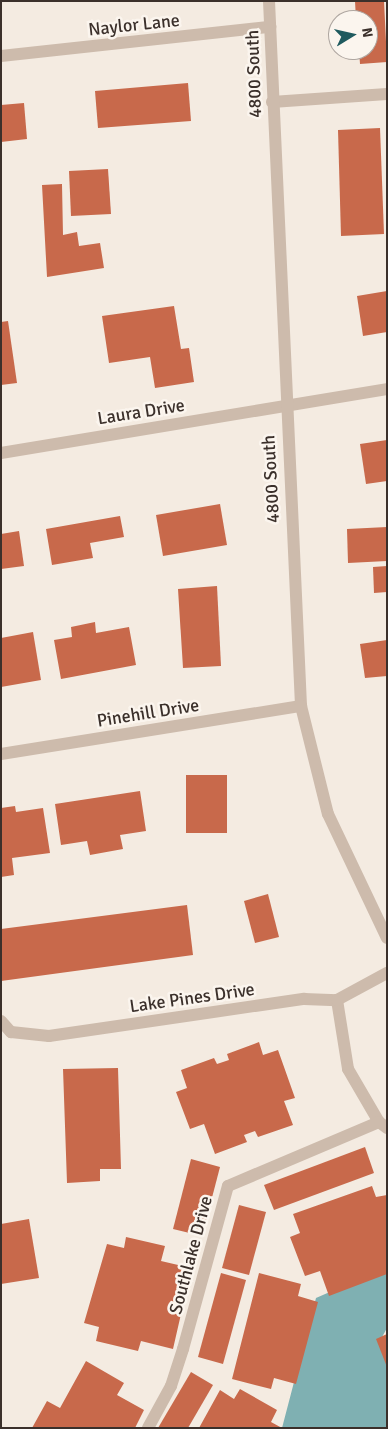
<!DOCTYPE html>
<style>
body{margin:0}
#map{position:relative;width:388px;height:1429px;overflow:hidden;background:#f4ebe1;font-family:Signika,sans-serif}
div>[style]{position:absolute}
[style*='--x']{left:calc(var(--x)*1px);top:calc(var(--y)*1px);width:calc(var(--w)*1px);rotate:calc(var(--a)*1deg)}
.water>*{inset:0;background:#7fb0b2}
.building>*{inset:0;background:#c8694b}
.minor>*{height:12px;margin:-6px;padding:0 6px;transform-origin:6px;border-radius:6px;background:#cdbbac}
.tertiary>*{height:12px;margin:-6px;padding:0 6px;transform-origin:6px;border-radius:6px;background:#cdbbac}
span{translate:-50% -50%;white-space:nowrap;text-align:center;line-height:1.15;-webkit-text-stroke:5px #fbf5ee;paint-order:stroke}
.street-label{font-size:18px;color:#3b302b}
.frame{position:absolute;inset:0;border:2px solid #3b302b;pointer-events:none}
.north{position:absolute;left:328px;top:10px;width:50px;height:50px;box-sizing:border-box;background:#fbf5ee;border:1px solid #aea6a0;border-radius:50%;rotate:81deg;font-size:14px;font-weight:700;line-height:20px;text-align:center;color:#3b302b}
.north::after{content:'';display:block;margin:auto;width:18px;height:22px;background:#1f5a5e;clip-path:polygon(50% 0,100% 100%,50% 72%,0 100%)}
</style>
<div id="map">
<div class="water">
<i style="clip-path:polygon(387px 1267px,387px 1328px,381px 1339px,387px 1358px,387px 1428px,282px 1428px,316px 1298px)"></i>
</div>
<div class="building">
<i style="clip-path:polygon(355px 1px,384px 1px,387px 62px,360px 64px,359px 50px,368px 50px,368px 20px,356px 20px)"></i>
<i style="clip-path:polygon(188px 83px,191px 121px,98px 128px,95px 91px)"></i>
<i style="clip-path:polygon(24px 103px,27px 139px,1px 142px,1px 105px)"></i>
<i style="clip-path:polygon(380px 128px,384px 234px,341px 236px,338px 130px)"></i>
<i style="clip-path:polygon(108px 169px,111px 214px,71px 216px,69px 171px)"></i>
<i style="clip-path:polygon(62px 184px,63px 235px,77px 232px,79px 246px,100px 243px,104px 268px,47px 277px,42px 185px)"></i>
<i style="clip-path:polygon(387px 291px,387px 332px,363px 336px,357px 296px)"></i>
<i style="clip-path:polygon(174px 306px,181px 349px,189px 348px,194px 382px,155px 388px,150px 357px,109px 363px,102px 316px)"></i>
<i style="clip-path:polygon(8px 321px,17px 383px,1px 385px,1px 322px)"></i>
<i style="clip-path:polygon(387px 440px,387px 481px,366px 484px,360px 444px)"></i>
<i style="clip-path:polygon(220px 504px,227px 545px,163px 556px,156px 515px)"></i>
<i style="clip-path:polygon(120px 516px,124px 537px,90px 543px,93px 558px,52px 565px,46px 529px)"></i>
<i style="clip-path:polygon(387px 527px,387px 561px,348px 563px,347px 529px)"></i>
<i style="clip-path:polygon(19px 531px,24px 566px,1px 569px,1px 534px)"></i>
<i style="clip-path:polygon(387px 566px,387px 592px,374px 593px,373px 567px)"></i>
<i style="clip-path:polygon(217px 586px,221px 666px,183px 668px,178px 589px)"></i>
<i style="clip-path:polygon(95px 622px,96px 633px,129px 627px,136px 665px,61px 679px,54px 640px,72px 637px,71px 627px)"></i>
<i style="clip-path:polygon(33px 632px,41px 680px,1px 687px,1px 638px)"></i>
<i style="clip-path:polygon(387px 640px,387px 676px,365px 678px,360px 644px)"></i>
<i style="clip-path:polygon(186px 775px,227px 775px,227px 833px,186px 833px)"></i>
<i style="clip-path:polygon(140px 791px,146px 831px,120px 835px,123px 849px,90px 855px,87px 841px,61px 845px,55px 804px)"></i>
<i style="clip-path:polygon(15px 806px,16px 812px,43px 808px,50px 853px,12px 858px,14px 875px,1px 877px,1px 808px)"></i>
<i style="clip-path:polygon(268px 894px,279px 937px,255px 943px,244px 901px)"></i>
<i style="clip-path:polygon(187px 905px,193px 955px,1px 981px,1px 929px)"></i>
<i style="clip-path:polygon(259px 1042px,263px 1055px,278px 1050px,295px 1098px,284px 1101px,293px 1125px,258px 1137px,255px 1131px,244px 1135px,247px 1142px,215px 1154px,204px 1124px,190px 1129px,176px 1092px,187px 1088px,181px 1070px,214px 1058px,217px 1064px,229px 1060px,227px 1054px)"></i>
<i style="clip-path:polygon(118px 1068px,121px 1169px,100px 1169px,100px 1181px,67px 1183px,63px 1069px)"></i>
<i style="clip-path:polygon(365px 1147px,374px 1173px,274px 1210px,264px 1185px)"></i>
<i style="clip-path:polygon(191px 1159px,220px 1167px,202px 1236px,173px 1229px)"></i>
<i style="clip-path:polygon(372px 1186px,376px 1197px,387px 1195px,387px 1274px,329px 1296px,320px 1271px,305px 1276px,290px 1237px,300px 1233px,293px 1214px)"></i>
<i style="clip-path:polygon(239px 1205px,266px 1212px,249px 1275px,222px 1268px)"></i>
<i style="clip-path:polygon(29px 1219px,39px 1278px,1px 1284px,1px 1224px)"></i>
<i style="clip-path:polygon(126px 1237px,165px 1246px,161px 1261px,191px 1268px,183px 1302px,177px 1300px,174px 1312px,181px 1314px,173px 1349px,141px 1341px,138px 1351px,96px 1341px,99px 1327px,84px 1323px,107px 1244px,124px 1248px)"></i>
<i style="clip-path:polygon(221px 1273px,246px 1280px,223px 1364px,198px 1357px)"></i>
<i style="clip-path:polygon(259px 1273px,301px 1284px,298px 1296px,318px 1302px,296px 1384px,274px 1378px,271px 1389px,232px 1379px)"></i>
<i style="clip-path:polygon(387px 1334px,387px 1367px,376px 1339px)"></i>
<i style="clip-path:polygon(86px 1361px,124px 1383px,117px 1395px,144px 1410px,135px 1428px,32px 1428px,47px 1401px,60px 1408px)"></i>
<i style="clip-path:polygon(191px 1372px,213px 1385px,188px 1428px,158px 1428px)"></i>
<i style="clip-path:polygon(240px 1389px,277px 1410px,271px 1422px,282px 1428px,199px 1428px,220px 1390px,234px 1399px)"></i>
</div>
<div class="minor">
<i style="--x:1;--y:56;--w:271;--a:-6.2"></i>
<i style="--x:272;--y:102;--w:115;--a:-4"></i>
<i style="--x:1;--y:453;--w:391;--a:-9.4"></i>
<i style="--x:1;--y:754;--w:304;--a:-9.1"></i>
<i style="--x:337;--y:1000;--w:70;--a:80.9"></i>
<i style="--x:348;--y:1069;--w:61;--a:59.7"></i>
<i style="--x:379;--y:1122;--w:10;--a:37"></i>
<i style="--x:1;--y:1021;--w:15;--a:48"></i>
<i style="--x:11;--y:1032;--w:38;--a:6"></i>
<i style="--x:49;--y:1036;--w:258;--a:-8.3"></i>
<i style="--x:304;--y:999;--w:33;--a:2"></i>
<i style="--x:337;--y:1000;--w:57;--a:-28.4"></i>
<i style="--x:148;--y:1428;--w:48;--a:-61.3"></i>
<i style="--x:171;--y:1386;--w:39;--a:-72"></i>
<i style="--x:183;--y:1349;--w:169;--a:-74.6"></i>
<i style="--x:228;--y:1186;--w:164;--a:-23"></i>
</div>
<div class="tertiary">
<i style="--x:269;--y:1;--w:706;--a:87.4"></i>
<i style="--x:301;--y:706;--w:111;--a:76"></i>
<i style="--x:328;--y:814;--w:137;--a:64.6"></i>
</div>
<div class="street-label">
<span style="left:134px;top:25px;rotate:-6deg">Naylor Lane</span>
<span style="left:254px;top:74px;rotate:-92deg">4800 South</span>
<span style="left:141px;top:412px;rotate:-9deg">Laura Drive</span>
<span style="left:271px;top:479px;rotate:-93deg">4800 South</span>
<span style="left:148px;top:713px;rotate:-9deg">Pinehill Drive</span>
<span style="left:192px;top:998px;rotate:-8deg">Lake Pines Drive</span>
<span style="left:191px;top:1255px;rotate:-75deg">Southlake Drive</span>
</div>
<div class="frame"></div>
<div class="north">N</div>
</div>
